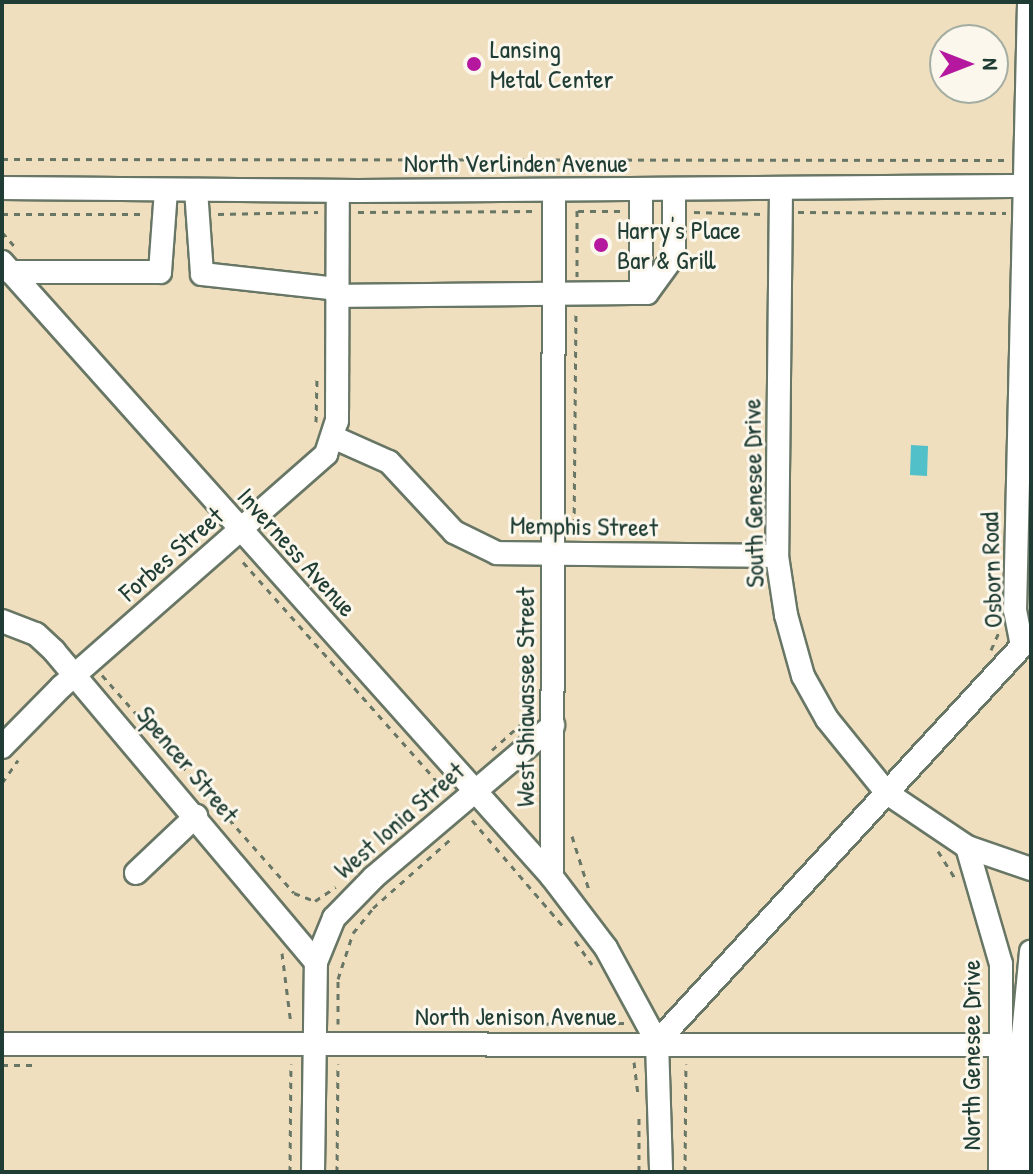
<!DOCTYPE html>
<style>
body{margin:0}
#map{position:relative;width:1033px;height:1174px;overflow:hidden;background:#f0dfbf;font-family:"Patrick Hand",sans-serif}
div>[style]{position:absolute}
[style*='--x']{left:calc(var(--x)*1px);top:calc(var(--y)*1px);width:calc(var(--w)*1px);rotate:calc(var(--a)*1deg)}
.water>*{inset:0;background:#52c0c8}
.path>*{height:3px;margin-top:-1.5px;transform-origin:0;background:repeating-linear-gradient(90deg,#687665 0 6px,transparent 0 12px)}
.roads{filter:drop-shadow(2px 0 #687665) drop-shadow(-2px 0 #687665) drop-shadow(0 2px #687665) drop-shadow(0 -2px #687665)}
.minor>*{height:22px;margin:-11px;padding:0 11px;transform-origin:11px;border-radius:11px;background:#fff}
.dots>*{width:22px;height:22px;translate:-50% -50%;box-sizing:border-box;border:4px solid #fbf7ec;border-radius:50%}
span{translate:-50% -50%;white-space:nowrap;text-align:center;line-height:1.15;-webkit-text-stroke:6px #fbf7ec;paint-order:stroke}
.poi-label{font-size:26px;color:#1f3d34}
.left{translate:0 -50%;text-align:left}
.street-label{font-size:26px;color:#1f3d34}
.frame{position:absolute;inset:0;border:4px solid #1f3d34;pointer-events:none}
.north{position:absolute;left:929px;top:24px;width:80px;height:80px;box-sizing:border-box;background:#fbf7ec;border:2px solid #a3ada2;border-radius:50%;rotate:90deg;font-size:22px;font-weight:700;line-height:32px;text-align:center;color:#1f3d34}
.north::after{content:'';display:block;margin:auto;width:28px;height:36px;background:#b5179e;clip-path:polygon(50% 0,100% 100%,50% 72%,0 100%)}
</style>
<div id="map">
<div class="water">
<i style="clip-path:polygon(911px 445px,928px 446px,927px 476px,910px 475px)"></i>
</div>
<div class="path">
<i style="--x:2;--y:159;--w:1004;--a:0.06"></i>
<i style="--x:539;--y:172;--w:13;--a:-90"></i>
<i style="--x:578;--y:211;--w:44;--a:0"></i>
<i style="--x:358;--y:212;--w:176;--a:-0.3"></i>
<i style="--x:694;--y:212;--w:68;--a:1.7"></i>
<i style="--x:798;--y:212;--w:208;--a:0.3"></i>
<i style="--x:2;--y:214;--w:144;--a:0"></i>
<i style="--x:218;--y:214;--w:100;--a:-1.1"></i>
<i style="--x:2;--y:232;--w:20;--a:49"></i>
<i style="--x:577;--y:277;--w:69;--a:-90"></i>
<i style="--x:316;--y:422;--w:44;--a:-88.7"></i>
<i style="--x:574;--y:537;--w:225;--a:-89.5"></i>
<i style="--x:243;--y:562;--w:305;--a:48.5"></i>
<i style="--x:991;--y:650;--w:20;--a:-66"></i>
<i style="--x:102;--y:675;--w:290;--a:48.6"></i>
<i style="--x:294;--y:893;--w:22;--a:21"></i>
<i style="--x:315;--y:901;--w:25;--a:-34"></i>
<i style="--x:492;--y:750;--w:50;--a:-41.7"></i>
<i style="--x:529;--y:717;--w:11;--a:-68"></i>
<i style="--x:2;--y:783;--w:28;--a:-55"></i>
<i style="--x:472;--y:820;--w:140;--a:49.4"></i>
<i style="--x:572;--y:836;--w:60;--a:72.5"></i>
<i style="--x:938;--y:851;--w:32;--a:58"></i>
<i style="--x:575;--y:941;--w:29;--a:54"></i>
<i style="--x:282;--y:953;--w:72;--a:82.8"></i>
<i style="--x:338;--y:1024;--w:45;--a:-90"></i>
<i style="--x:338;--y:979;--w:48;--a:-71.9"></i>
<i style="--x:353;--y:933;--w:32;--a:-51"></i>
<i style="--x:373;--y:908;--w:107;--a:-41.6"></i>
<i style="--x:510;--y:1024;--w:116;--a:-0.5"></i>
<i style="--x:634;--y:1062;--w:33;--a:83"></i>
<i style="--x:2;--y:1065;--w:36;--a:0"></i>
<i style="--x:290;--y:1172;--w:108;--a:-89.5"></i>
<i style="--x:337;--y:1172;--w:108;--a:-89.5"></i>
<i style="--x:639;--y:1172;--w:58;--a:-90"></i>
<i style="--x:685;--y:1172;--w:108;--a:-89.5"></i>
</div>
<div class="roads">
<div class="minor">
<i style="--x:2;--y:188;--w:356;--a:0.5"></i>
<i style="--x:358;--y:191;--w:673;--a:-0.43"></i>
<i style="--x:781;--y:189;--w:367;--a:90.6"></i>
<i style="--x:777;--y:556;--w:60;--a:81.3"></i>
<i style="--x:786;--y:615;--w:63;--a:74.4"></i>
<i style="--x:803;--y:676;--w:49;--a:60.8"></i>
<i style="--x:827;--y:719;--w:95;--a:51"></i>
<i style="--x:887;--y:793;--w:97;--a:34"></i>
<i style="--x:967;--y:847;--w:68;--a:19"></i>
<i style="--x:196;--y:190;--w:84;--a:85.9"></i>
<i style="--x:202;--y:274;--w:136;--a:6.3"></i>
<i style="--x:554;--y:190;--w:687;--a:90.17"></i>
<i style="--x:552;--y:877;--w:89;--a:52.7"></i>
<i style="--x:606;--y:948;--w:107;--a:61.5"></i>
<i style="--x:657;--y:1042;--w:130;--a:88.2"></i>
<i style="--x:641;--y:190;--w:103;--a:90"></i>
<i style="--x:2;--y:262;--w:825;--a:48.19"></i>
<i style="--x:10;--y:272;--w:150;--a:0"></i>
<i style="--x:160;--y:272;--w:82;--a:-85.8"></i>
<i style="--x:337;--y:296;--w:310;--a:-0.6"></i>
<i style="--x:647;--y:293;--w:46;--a:-53.9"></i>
<i style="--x:674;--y:256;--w:66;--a:-90"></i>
<i style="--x:335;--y:438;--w:59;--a:24"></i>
<i style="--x:389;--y:462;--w:96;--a:47.1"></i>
<i style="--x:454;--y:532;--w:48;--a:26"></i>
<i style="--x:497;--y:553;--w:280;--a:0.6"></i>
<i style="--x:2;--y:621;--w:36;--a:21"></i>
<i style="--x:36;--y:634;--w:25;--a:43"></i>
<i style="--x:54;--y:651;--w:407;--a:49.9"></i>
<i style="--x:2;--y:747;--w:84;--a:-45.5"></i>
<i style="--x:61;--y:687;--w:353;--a:-41.3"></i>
<i style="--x:326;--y:454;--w:35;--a:-72"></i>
<i style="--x:337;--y:421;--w:230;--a:-89.8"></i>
<i style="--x:967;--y:847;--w:122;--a:73.8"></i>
<i style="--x:1001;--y:964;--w:208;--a:90.3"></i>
<i style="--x:136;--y:873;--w:83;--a:-43.5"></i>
<i style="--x:657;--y:1042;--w:539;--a:-47.33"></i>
<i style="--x:1022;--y:646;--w:36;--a:-101"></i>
<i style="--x:1015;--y:611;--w:609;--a:-88.68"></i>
<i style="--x:2;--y:1044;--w:1029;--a:0.06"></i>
<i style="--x:313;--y:1172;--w:210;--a:-89.2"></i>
<i style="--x:316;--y:962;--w:48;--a:-67.8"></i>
<i style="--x:334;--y:918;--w:57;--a:-45.7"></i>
<i style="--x:374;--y:877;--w:235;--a:-40.3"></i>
<i style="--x:1021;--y:1172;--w:127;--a:-89.5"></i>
<i style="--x:1022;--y:1045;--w:94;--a:-84.5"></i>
</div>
</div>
<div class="dots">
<i style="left:474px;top:64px;background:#b5179e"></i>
<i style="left:601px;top:245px;background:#b5179e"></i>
</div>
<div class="poi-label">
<span class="left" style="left:490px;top:64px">Lansing<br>Metal Center</span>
<span class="left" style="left:617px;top:245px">Harry's Place<br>Bar &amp; Grill</span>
</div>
<div class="street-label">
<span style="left:516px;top:163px">North Verlinden Avenue</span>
<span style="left:753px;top:493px;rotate:-91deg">South Genesee Drive</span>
<span style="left:584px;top:526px;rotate:1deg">Memphis Street</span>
<span style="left:297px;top:552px;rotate:48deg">Inverness Avenue</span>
<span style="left:171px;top:554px;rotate:-41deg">Forbes Street</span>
<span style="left:991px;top:570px;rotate:-92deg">Osborn Road</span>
<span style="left:525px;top:697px;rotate:-90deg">West Shiawassee Street</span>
<span style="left:188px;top:764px;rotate:50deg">Spencer Street</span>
<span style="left:399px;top:820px;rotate:-41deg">West Ionia Street</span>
<span style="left:516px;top:1016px">North Jenison Avenue</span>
<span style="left:971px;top:1055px;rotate:-90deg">North Genesee Drive</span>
</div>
<div class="frame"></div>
<div class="north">N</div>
</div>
